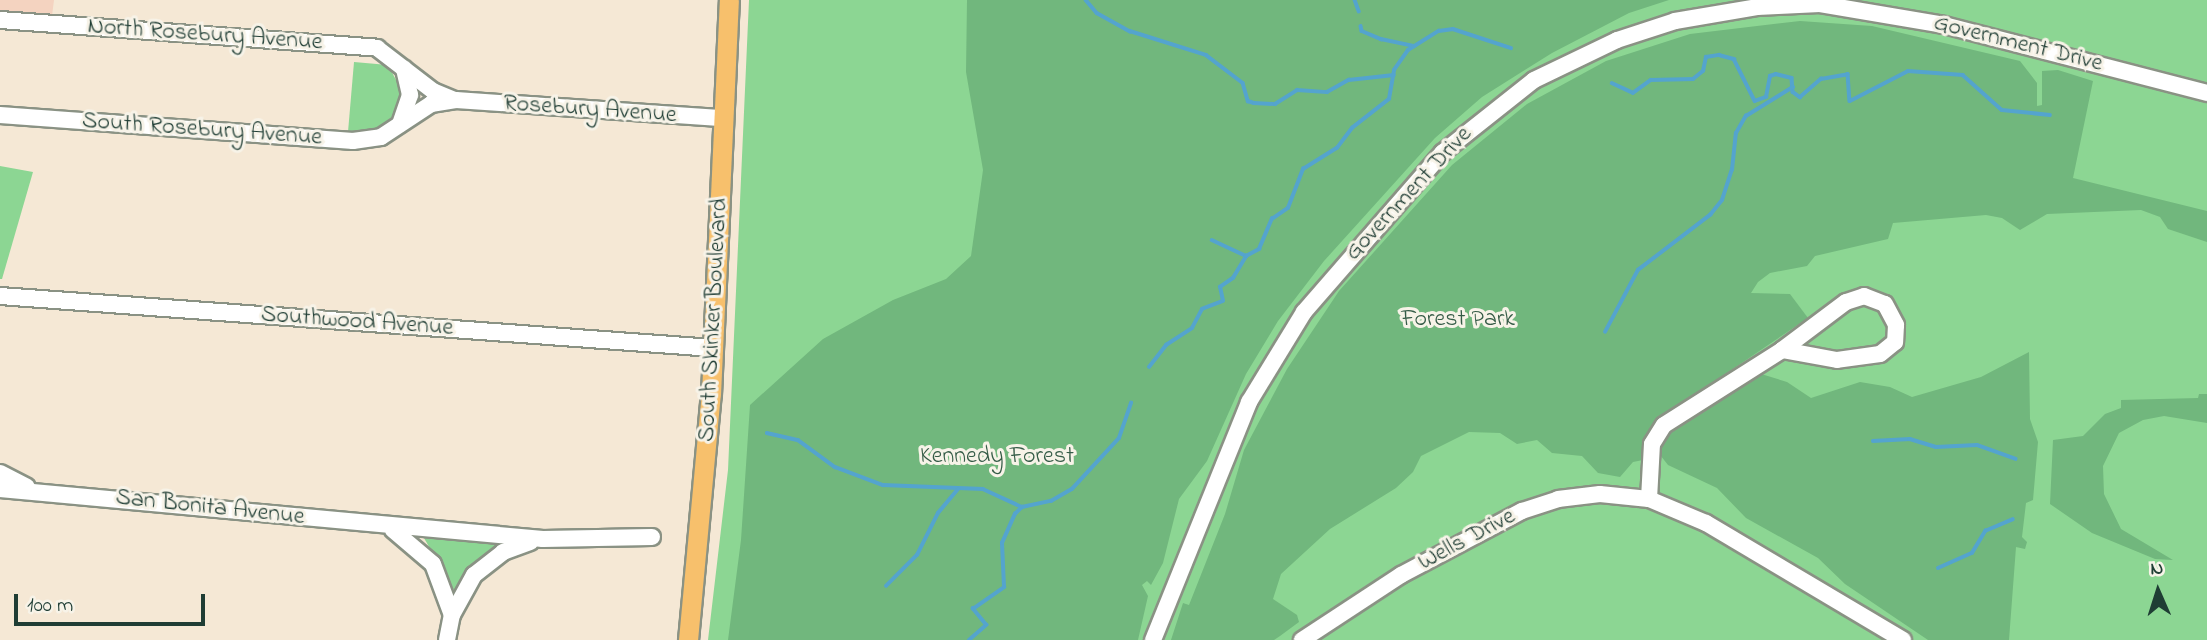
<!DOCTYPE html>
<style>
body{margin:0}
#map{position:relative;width:2207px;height:640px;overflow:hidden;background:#f5e8d5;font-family:"Indie Flower",sans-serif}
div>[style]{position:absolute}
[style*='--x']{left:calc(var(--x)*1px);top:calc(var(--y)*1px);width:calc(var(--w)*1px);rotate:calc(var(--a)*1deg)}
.built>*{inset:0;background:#f4d3c0}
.green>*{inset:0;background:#8cd693}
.forest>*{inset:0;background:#71b77d}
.stream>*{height:3.5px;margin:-1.75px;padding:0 1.75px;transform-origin:1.75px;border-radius:1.75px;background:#54a4ce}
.roads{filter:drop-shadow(2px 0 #8a9284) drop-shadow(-2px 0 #8a9284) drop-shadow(0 2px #8a9284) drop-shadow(0 -2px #8a9284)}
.minor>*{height:16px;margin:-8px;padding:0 8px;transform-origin:8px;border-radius:8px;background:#fff}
.major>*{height:19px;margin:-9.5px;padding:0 9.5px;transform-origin:9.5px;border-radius:9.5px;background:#f7c06c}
span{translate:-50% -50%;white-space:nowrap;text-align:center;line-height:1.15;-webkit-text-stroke:6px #f7f3e8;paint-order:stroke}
.street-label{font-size:24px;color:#1f3d34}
.park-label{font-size:24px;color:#355c47}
.north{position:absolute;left:2123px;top:556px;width:70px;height:70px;-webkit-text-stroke:5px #f7f3e8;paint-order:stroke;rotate:357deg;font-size:19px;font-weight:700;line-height:28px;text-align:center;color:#1f3d34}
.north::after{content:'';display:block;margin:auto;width:24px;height:32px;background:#1f3d34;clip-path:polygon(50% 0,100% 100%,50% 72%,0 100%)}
.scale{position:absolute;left:14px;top:594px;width:191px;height:32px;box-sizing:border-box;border:4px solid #1f3d34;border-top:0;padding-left:9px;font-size:21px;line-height:24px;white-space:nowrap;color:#1f3d34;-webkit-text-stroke:5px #f7f3e8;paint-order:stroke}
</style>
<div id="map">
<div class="built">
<i style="clip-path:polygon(0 0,54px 0,52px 16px,0 12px)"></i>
</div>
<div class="green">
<i style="clip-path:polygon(749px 0,2207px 0,2207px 640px,708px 640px,728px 470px)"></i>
<i style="clip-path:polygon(354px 62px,388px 65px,402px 91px,394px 119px,371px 133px,348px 132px)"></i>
<i style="clip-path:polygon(0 166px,33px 172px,2px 279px,0 279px)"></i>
<i style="clip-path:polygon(424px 538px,504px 542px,505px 546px,456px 594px)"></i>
</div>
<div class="forest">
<i style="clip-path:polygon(967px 0,1669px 0,1629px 13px,1552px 53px,1482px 97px,1435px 138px,1324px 261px,1278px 321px,1246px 374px,1207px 461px,1179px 499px,1163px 563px,1151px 585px,1147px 581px,1142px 585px,1148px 596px,1138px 640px,728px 640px,741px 540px,750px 405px,823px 339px,893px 300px,946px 279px,971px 256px,983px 170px,966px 72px)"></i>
<i style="clip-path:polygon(1800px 21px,1872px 26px,2020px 61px,2037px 83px,2037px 106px,2042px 105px,2042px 71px,2058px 70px,2093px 81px,2073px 178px,2207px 211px,2207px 242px,2168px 229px,2160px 217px,2141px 210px,2047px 214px,2020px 230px,2002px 218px,1986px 215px,1893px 223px,1888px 239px,1815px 256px,1807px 266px,1770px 273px,1758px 282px,1751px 293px,1790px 294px,1808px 318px,1656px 421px,1643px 440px,1643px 460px,1633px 462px,1620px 477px,1598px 473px,1582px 456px,1552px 453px,1537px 440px,1517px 444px,1500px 433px,1469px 432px,1421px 456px,1413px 472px,1396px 488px,1330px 529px,1281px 574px,1273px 599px,1297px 615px,1299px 622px,1280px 636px,1274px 640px,1171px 640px,1183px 603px,1189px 605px,1225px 514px,1244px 450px,1287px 369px,1339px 291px,1452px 165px,1527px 104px,1606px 61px,1690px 34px)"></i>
<i style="clip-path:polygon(2029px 352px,2030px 419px,2038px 442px,2033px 500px,2026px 503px,2022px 537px,2027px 542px,2025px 549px,2016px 547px,2009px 640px,1928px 640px,1845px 584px,1818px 558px,1746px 518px,1717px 488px,1668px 465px,1657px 451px,1675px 427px,1758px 373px,1787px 382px,1811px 398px,1860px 382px,1890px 387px,1912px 397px,1981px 377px)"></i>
<i style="clip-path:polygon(2199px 394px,2207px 394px,2207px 423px,2164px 416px,2143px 420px,2119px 433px,2103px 466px,2104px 494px,2121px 529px,2173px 560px,2155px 559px,2092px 533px,2050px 504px,2053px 440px,2083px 436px,2105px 414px,2121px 408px,2121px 400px,2198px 398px)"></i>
</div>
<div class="stream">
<i style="--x:1086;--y:0;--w:17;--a:50"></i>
<i style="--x:1097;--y:13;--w:38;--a:29"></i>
<i style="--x:1130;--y:31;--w:80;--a:17.5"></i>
<i style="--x:1206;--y:55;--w:46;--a:37.1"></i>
<i style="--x:1243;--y:83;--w:19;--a:74"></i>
<i style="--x:1248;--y:101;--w:6;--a:18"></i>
<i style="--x:1254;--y:103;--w:21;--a:3"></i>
<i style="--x:1275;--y:104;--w:26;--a:-32"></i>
<i style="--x:1297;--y:90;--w:30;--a:4"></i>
<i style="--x:1327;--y:92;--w:25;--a:-29"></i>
<i style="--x:1349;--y:80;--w:45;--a:-6.3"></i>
<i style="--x:1355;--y:0;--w:12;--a:70"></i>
<i style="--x:1361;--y:26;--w:5;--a:79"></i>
<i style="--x:1362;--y:31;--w:21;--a:23"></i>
<i style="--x:1381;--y:39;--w:34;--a:12"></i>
<i style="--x:1612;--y:83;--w:23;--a:25"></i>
<i style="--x:1633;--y:93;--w:22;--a:-36"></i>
<i style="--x:1651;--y:80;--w:42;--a:-1.4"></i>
<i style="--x:1693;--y:79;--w:13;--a:-39"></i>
<i style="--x:1703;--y:71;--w:14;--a:-78"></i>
<i style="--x:1706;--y:57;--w:13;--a:-9"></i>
<i style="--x:1719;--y:55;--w:16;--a:15"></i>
<i style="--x:1734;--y:59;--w:47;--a:63.4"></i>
<i style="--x:1755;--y:101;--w:12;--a:-20"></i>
<i style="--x:1766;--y:97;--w:21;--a:-79"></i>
<i style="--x:1770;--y:76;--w:6;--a:-18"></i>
<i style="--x:1776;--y:74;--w:16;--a:14"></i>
<i style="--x:1792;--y:78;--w:14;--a:86"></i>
<i style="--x:1793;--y:92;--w:9;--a:36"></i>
<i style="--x:1800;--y:97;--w:28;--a:-41"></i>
<i style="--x:1821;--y:79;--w:27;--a:-10"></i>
<i style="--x:1848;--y:74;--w:27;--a:86"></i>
<i style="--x:1850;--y:101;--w:65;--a:-27.3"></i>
<i style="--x:1908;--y:71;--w:55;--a:4.2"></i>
<i style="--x:1963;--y:75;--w:52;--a:41.9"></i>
<i style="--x:2002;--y:110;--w:48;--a:5.9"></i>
<i style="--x:1212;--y:240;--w:38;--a:25"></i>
<i style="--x:1605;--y:332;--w:70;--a:-62"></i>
<i style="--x:1638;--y:270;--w:91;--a:-37.4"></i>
<i style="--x:1710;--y:215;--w:19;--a:-51"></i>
<i style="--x:1722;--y:200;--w:32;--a:-72"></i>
<i style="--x:1732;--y:170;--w:37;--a:-84"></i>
<i style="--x:1736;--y:133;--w:20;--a:-60"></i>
<i style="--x:1746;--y:116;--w:55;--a:-31.7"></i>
<i style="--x:1149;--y:367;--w:28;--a:-52"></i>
<i style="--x:1166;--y:345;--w:31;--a:-33"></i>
<i style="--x:1192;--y:328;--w:21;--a:-62"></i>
<i style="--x:1202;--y:309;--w:22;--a:-21"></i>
<i style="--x:1223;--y:301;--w:14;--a:-102"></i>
<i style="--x:1220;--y:287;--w:16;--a:-35"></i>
<i style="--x:1233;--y:278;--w:26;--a:-59"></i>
<i style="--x:1246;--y:256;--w:15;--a:-28"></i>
<i style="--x:1259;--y:249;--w:33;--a:-67"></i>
<i style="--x:1272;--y:219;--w:19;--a:-35"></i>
<i style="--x:1288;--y:208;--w:42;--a:-69"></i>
<i style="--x:1303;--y:169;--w:40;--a:-32"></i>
<i style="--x:1337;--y:148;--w:25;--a:-53"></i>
<i style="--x:1352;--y:128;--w:47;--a:-38.1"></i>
<i style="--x:1389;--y:99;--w:29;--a:-80"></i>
<i style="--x:1394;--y:70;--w:24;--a:-55"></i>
<i style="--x:1408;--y:50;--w:36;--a:-32"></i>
<i style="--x:1439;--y:31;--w:14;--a:-8"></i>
<i style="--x:1453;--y:29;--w:61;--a:18.1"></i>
<i style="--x:767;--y:433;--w:32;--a:13"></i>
<i style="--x:798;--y:440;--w:46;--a:36.1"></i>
<i style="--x:835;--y:467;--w:51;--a:20.6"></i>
<i style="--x:883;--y:485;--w:100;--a:2.3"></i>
<i style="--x:983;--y:489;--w:43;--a:24.8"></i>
<i style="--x:1873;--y:441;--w:37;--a:-3"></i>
<i style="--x:1910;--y:439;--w:27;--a:17"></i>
<i style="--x:1936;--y:447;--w:41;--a:-2.8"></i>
<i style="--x:1977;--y:445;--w:41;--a:19.7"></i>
<i style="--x:1938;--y:568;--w:37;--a:-24"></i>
<i style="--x:1972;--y:553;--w:26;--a:-59"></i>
<i style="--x:1985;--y:531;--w:30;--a:-23"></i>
<i style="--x:886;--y:586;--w:44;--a:-45"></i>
<i style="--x:917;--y:555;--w:47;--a:-63.4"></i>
<i style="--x:938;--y:513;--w:31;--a:-50"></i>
<i style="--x:969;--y:640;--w:23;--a:-41"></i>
<i style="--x:986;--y:625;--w:21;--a:-129"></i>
<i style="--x:973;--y:609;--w:38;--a:-35"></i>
<i style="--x:1004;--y:587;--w:44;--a:-92.6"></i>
<i style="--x:1002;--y:543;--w:32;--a:-66"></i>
<i style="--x:1015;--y:514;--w:10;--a:-45"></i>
<i style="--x:1022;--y:507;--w:30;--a:-12"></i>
<i style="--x:1051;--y:501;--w:24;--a:-30"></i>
<i style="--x:1072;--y:489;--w:69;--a:-47.3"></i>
<i style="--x:1119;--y:438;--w:37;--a:-71"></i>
</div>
<div class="roads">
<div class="minor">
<i style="--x:0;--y:20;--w:378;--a:4.2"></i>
<i style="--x:377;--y:48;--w:71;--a:37.5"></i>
<i style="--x:433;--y:91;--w:23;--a:23"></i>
<i style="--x:0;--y:115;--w:354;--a:4.2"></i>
<i style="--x:353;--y:141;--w:28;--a:-8"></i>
<i style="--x:381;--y:137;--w:60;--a:-33.4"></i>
<i style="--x:431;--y:104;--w:25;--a:-9"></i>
<i style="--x:456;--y:100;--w:268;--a:3.9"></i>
<i style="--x:400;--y:124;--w:31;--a:-71"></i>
<i style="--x:410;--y:95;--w:27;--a:-103"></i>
<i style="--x:0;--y:296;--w:715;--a:4.17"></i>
<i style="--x:1864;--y:296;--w:22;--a:21"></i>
<i style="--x:1885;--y:304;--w:24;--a:62"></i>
<i style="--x:1896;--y:325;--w:17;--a:93"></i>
<i style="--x:1895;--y:342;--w:19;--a:141"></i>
<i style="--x:1880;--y:354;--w:43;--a:172.1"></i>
<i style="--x:1837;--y:360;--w:56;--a:-169.7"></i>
<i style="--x:1782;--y:350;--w:80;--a:-36.9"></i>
<i style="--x:1846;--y:302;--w:19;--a:-18"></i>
<i style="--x:0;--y:473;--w:30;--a:27"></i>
<i style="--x:0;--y:489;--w:545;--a:5.26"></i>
<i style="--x:543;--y:539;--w:109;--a:-1.1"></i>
<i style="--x:1649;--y:499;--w:55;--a:-86.9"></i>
<i style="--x:1652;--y:444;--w:22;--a:-58"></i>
<i style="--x:1664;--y:425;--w:140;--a:-32.4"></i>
<i style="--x:393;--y:530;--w:52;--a:40.4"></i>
<i style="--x:433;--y:564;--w:54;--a:69.6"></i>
<i style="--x:447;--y:640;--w:25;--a:-79"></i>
<i style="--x:452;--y:615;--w:46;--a:-61.2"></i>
<i style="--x:474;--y:575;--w:37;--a:-38"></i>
<i style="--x:503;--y:552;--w:29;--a:-20"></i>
<i style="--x:1153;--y:640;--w:257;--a:-68"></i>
<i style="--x:1249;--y:402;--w:105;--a:-58.6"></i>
<i style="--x:1304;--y:312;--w:211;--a:-49"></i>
<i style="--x:1442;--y:153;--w:117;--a:-38.4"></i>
<i style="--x:1534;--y:80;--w:92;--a:-25.7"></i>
<i style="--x:1617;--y:40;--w:61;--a:-18.1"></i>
<i style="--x:1675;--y:21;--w:83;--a:-9.7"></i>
<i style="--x:1757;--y:7;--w:63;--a:-2.7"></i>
<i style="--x:1820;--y:4;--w:126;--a:9.6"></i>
<i style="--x:1944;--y:25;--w:272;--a:14.5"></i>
<i style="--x:1302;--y:640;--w:118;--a:-33.3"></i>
<i style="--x:1401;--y:575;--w:137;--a:-27.9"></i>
<i style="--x:1522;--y:511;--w:38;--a:-18"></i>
<i style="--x:1558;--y:499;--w:42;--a:-6.8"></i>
<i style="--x:1600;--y:494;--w:49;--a:5.8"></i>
<i style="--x:1649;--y:499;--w:62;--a:22.8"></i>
<i style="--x:1706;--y:523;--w:229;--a:30.7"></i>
</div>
<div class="major">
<i style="--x:688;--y:640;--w:247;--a:-84.7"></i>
<i style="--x:711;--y:394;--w:394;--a:-87.4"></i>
</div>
</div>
<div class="street-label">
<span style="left:205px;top:35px;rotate:4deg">North Rosebury Avenue</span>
<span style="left:2018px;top:44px;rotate:14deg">Government Drive</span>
<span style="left:590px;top:110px;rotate:4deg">Rosebury Avenue</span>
<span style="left:202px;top:130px;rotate:4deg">South Rosebury Avenue</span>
<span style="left:1409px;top:194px;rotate:-47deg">Government Drive</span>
<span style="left:714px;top:320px;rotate:-87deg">South Skinker Boulevard</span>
<span style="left:357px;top:322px;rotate:4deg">Southwood Avenue</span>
<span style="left:210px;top:508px;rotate:6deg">San Bonita Avenue</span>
<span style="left:1467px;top:540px;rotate:-28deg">Wells Drive</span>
</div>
<div class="park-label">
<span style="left:1458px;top:320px">Forest Park</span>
<span style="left:997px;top:457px">Kennedy Forest</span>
</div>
<div class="north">N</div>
<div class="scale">100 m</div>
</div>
